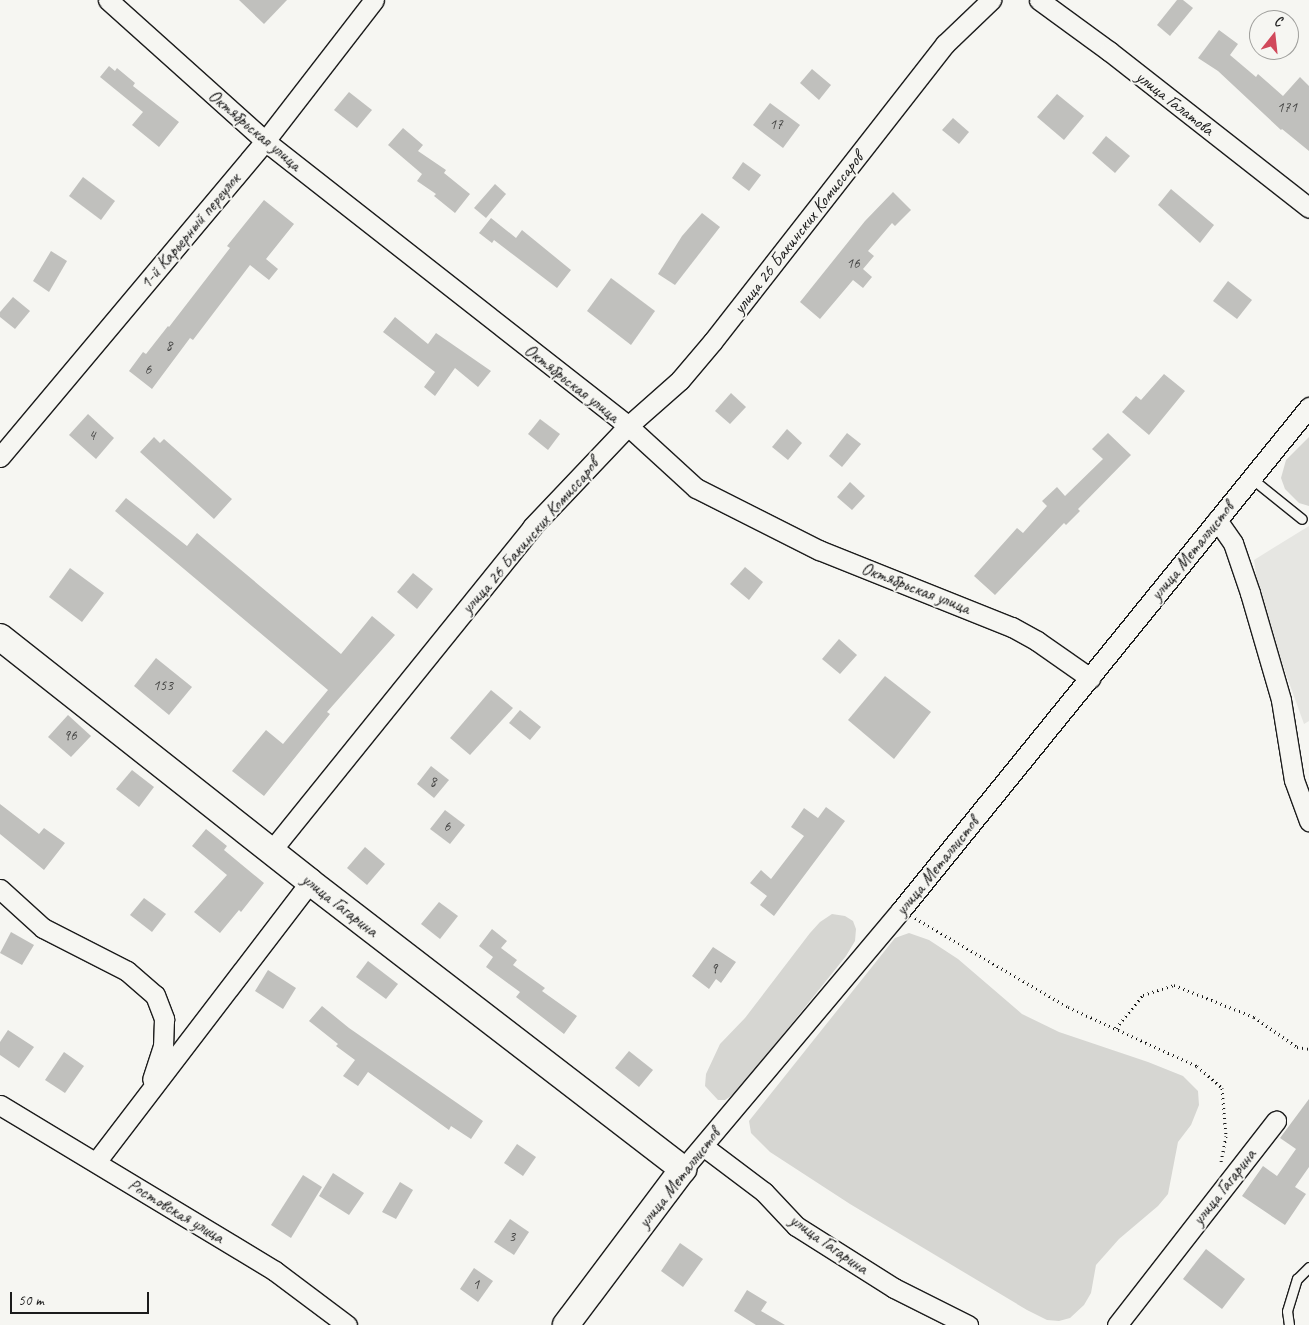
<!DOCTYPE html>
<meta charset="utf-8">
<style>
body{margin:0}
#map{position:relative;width:1309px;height:1325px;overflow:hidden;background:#f6f6f2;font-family:Caveat,sans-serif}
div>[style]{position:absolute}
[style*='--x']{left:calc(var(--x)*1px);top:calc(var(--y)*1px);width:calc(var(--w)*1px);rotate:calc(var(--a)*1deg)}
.built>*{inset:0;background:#e6e6e2}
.green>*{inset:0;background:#d6d6d2}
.building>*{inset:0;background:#c0c0bd}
.path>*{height:3px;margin-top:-1.5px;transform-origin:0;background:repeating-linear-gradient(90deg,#1c1c1c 0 1px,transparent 0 5px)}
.roads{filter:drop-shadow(1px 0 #1c1c1c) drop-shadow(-1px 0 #1c1c1c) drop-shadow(0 1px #1c1c1c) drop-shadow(0 -1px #1c1c1c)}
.lane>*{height:9px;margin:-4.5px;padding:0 4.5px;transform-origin:4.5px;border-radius:4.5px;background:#f6f6f2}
.street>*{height:19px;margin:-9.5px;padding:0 9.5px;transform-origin:9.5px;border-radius:9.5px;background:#f6f6f2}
.secondary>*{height:26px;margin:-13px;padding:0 13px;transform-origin:13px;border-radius:13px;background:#f6f6f2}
span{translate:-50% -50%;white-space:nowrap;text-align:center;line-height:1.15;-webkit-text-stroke:4px #f6f6f2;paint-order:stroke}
.number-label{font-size:15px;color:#454544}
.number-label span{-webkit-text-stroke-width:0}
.street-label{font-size:18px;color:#1c1c1c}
.north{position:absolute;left:1249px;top:10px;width:50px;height:50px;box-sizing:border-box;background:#f6f6f2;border:1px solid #9f9f9c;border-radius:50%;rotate:16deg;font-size:14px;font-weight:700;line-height:20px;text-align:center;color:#1c1c1c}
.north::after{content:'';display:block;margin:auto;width:18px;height:22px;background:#d1495b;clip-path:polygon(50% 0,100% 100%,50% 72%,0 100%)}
.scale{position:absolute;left:10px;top:1292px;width:139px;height:22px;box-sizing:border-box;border:2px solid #1c1c1c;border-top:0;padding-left:6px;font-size:15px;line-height:18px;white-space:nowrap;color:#1c1c1c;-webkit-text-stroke:4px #f6f6f2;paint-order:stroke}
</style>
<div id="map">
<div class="built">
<i style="clip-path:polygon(1309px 526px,1309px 721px,1304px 724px,1260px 602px,1254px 560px)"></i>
</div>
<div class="green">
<i style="clip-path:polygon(1309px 437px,1309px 506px,1299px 503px,1285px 489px,1281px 478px,1286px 460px)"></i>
<i style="clip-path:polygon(832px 914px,845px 916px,853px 921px,856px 929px,855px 941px,846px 956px,737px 1092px,725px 1100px,718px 1100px,705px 1086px,706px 1074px,720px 1044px,745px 1018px,810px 933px,820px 922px)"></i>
<i style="clip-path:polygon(909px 933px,929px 940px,958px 959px,1022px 1014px,1059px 1032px,1148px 1062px,1183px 1076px,1198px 1091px,1199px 1105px,1191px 1125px,1178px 1142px,1168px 1194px,1158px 1206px,1119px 1239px,1096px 1265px,1091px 1293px,1084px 1305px,1070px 1318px,1059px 1321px,1047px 1320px,1027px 1310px,850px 1204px,770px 1152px,751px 1133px,749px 1121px,757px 1111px,895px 938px)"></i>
</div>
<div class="building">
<i style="clip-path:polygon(239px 0,287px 0,264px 24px)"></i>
<i style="clip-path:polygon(1177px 0,1183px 0,1193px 8px,1170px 36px,1157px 25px)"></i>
<i style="clip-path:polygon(1219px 30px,1238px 44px,1230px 55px,1256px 77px,1258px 74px,1283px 96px,1300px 77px,1309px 86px,1309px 151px,1282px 129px,1281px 130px,1218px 71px,1198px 58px)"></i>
<i style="clip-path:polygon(109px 66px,115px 71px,117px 68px,135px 83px,133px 86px,179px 122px,159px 147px,132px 125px,143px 112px,100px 77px)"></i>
<i style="clip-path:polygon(812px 69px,831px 85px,819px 100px,800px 83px)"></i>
<i style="clip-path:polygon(349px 92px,372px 110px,357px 128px,334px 110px)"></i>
<i style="clip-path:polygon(1057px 94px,1084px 116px,1064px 140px,1037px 117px)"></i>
<i style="clip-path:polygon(770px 103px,800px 125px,783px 148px,753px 125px)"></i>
<i style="clip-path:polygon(953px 118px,969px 132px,959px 144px,942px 130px)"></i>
<i style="clip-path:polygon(403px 128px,423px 145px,418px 151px,446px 170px,444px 173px,470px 194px,455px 213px,434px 196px,436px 194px,417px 181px,422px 174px,388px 145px)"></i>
<i style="clip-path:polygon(1106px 136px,1130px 156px,1115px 173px,1092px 153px)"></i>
<i style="clip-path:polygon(743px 162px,761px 175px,749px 191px,732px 178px)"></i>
<i style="clip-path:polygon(83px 177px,115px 201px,101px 220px,69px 196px)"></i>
<i style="clip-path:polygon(495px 184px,506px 194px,486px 218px,474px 208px)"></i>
<i style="clip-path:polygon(1171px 189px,1214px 225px,1200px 243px,1158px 205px)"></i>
<i style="clip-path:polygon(893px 192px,911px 210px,895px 226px,892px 223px,868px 251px,874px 256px,863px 269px,872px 277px,863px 288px,853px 280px,820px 319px,800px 302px,865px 221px)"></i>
<i style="clip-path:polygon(264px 200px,294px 224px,266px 259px,278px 269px,269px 280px,250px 265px,193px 340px,190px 338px,152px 389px,129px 371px,143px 352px,146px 354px,168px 326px,169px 327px,230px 248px,227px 246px)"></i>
<i style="clip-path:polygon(702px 213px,720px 227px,675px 285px,658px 274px,682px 236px)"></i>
<i style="clip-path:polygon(491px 218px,516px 238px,522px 230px,571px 270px,557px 288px,494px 240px,492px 243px,479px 233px)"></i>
<i style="clip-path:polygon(51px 251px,67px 261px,49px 292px,33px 281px)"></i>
<i style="clip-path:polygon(611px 278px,655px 311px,631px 345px,587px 311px)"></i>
<i style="clip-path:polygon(1228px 281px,1252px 300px,1237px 319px,1213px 301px)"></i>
<i style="clip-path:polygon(13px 297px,30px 311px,15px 329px,0 317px,0 312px)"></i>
<i style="clip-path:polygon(395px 317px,428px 344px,436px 333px,491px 371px,478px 387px,455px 368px,435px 396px,424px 387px,435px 372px,383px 332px)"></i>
<i style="clip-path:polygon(1164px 374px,1185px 391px,1149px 435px,1122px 412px,1136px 396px,1141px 400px)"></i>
<i style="clip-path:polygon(731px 393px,746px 407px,730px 424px,715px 411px)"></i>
<i style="clip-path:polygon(88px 414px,114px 438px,96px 459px,69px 435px)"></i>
<i style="clip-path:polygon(540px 419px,560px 434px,548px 450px,528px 434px)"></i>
<i style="clip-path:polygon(787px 429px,802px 443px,788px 460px,772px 447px)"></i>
<i style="clip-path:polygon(847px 433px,861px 444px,842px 467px,829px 456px)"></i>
<i style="clip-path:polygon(1108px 433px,1131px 455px,1078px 509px,1080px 511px,1066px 525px,1064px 523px,995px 595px,974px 576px,1017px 528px,1023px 533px,1047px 506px,1042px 501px,1057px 487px,1065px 496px,1103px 459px,1092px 449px)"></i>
<i style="clip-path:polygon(154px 437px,160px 443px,164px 439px,232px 499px,214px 519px,140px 452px)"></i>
<i style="clip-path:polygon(850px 482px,865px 496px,852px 510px,837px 497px)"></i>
<i style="clip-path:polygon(126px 498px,187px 546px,197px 533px,341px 654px,372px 616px,395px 635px,327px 712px,330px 714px,264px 796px,232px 771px,266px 730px,283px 744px,328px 690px,115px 511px)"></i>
<i style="clip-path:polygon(745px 567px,763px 582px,749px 600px,730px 584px)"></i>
<i style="clip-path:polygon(70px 568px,104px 593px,82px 622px,49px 597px)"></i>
<i style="clip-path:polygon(413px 573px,433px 589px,417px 609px,397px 592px)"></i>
<i style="clip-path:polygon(839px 639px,857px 655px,840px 674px,822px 659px)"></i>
<i style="clip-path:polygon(156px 658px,192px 687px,169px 715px,134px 686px)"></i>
<i style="clip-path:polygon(885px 676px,931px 712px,894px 759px,848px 720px)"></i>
<i style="clip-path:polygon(491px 690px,513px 708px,470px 755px,450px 738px)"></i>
<i style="clip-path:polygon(520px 710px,541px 727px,530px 740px,509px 723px)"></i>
<i style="clip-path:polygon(68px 715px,91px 736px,71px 757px,48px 737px)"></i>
<i style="clip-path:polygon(431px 766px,449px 780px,434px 798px,417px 784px)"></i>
<i style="clip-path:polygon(132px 770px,154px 787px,139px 807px,116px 789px)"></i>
<i style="clip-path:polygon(0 804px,39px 834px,44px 828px,65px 843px,44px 870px,0 834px)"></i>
<i style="clip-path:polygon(826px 807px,845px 821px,774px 916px,760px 905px,767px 896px,750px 883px,761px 870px,771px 879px,804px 836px,791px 827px,804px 808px,818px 818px)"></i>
<i style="clip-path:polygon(445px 810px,465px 825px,450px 844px,430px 829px)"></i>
<i style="clip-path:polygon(206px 829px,227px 846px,224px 850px,264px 883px,241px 912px,239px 910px,220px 933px,194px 912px,227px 875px,192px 846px)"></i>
<i style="clip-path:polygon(365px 847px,385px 864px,367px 885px,347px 868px)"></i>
<i style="clip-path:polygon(144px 898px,166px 914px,152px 932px,130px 915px)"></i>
<i style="clip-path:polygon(439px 902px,458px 916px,440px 939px,421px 924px)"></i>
<i style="clip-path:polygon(492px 929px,507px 941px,501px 948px,517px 960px,513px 965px,545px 988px,542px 991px,577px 1016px,564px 1034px,516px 997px,520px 992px,486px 967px,493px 957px,479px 946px)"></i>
<i style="clip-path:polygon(11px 932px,34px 945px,22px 965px,0 953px)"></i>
<i style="clip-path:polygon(713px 947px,736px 962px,721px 983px,716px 979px,709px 989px,692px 976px)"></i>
<i style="clip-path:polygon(368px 961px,398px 984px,386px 999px,356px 977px)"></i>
<i style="clip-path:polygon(268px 970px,296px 988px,283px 1009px,255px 991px)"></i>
<i style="clip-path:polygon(322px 1006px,349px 1028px,483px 1121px,471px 1139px,451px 1126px,449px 1130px,368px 1072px,358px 1086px,343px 1076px,355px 1060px,336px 1046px,338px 1044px,309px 1021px)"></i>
<i style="clip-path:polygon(8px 1030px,34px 1047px,19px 1068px,0 1055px,0 1042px)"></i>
<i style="clip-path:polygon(629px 1051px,653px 1070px,639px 1087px,615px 1068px)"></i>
<i style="clip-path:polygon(64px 1052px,84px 1066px,65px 1093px,45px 1080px)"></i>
<i style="clip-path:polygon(1309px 1099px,1309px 1167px,1295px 1187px,1306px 1194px,1285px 1225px,1242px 1196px,1263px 1166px,1277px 1176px,1296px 1149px,1280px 1138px)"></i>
<i style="clip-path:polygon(517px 1144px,536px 1157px,523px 1176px,504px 1163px)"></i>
<i style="clip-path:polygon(333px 1173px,364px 1193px,349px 1215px,319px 1196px)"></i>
<i style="clip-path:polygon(303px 1175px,322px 1187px,291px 1238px,271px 1225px)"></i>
<i style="clip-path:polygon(400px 1182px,413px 1190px,396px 1219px,382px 1212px)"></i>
<i style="clip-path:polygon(510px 1219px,529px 1232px,514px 1255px,494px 1242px)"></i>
<i style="clip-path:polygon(680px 1243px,703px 1259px,683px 1287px,661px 1271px)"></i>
<i style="clip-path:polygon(1206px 1249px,1245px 1279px,1222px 1309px,1183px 1279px)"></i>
<i style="clip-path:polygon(474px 1268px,493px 1281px,478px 1302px,460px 1289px)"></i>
<i style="clip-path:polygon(747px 1290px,767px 1302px,761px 1311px,785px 1325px,756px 1325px,734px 1311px)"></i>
</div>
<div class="path">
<i style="--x:915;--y:918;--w:177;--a:30.2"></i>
<i style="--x:1068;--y:1007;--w:142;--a:24.6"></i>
<i style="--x:1197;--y:1066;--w:33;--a:41"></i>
<i style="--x:1222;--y:1088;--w:48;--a:85.2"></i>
<i style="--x:1226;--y:1136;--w:26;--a:101"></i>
<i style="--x:1116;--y:1028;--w:43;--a:-50.7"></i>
<i style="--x:1143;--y:995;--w:33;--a:-18"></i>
<i style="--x:1174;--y:985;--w:86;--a:21.8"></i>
<i style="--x:1254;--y:1017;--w:52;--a:34.9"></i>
<i style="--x:1297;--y:1047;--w:12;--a:9"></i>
</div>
<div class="roads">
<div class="lane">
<i style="--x:1251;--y:478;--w:65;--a:38.8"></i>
<i style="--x:1289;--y:1325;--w:14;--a:-98"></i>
<i style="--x:1287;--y:1311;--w:34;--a:-73"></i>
<i style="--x:1297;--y:1279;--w:17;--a:-45"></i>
</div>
<div class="street">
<i style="--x:108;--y:0;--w:211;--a:41.9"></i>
<i style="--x:265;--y:141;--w:462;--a:38.1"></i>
<i style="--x:628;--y:426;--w:92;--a:42.4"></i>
<i style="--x:696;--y:488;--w:138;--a:26.8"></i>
<i style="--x:819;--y:550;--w:208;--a:21.8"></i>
<i style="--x:1012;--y:627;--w:29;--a:29"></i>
<i style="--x:1037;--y:641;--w:65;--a:34.9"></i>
<i style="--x:1039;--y:0;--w:87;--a:36.1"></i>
<i style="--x:1109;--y:51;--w:254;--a:38.1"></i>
<i style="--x:0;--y:457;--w:412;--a:-50"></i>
<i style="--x:265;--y:141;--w:178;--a:-52.3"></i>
<i style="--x:1217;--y:520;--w:28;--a:55"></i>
<i style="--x:1233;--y:543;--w:53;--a:71.2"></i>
<i style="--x:1250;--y:593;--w:111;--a:73.8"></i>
<i style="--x:1281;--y:700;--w:81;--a:80.8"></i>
<i style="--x:1294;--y:780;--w:44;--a:69.9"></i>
<i style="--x:271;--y:851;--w:416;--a:-51.1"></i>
<i style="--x:532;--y:527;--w:139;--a:-46.5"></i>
<i style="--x:628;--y:426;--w:69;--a:-41.5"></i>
<i style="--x:680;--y:380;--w:51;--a:-49.8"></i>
<i style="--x:713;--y:341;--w:377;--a:-52"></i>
<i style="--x:945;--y:44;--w:64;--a:-43.7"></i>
<i style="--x:0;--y:889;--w:58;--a:42.2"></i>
<i style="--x:43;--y:928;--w:94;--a:27.1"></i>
<i style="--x:127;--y:971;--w:37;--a:41"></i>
<i style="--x:155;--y:995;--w:26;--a:69"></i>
<i style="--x:164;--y:1019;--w:27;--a:92"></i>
<i style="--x:163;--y:1046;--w:35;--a:108"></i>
<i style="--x:0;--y:1105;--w:321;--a:31.1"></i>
<i style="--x:275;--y:1271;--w:90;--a:36.9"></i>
<i style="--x:703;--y:1146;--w:76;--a:37"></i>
<i style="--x:764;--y:1192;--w:47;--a:46.7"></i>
<i style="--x:796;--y:1226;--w:116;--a:32.3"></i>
<i style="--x:894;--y:1288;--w:83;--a:26.6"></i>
<i style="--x:96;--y:1162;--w:352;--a:-52.6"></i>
<i style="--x:683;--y:1169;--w:339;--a:-49.9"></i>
<i style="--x:901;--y:910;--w:648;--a:-50.95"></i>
<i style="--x:1117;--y:1325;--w:259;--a:-52.1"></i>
</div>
<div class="secondary">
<i style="--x:0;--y:637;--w:395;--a:38.3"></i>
<i style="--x:310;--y:882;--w:471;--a:37.6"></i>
<i style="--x:683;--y:1169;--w:195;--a:126.9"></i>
</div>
</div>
<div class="number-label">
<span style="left:1287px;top:108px">171</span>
<span style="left:776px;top:125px">17</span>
<span style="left:853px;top:264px">16</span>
<span style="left:169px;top:346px">8</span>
<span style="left:148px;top:370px">6</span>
<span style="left:92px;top:436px">4</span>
<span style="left:163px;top:686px">153</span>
<span style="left:70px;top:736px">96</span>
<span style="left:433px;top:782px">8</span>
<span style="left:447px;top:827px">6</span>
<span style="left:714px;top:969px">9</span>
<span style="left:512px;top:1237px">3</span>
<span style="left:476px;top:1285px">1</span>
</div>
<div class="street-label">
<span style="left:1175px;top:103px;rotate:38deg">улица Галатова</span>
<span style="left:255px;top:130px;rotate:40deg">Октябрьская улица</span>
<span style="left:190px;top:231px;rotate:-50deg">1-й Карьерный переулок</span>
<span style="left:798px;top:233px;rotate:-52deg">улица 26 Бакинских Комиссаров</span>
<span style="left:572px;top:383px;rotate:38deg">Октябрьская улица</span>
<span style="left:530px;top:536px;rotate:-49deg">улица 26 Бакинских Комиссаров</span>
<span style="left:1192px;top:551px;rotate:-51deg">улица Металлистов</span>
<span style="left:916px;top:588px;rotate:21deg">Октябрьская улица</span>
<span style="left:937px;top:866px;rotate:-51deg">улица Металлистов</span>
<span style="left:340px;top:905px;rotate:38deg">улица Гагарина</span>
<span style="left:679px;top:1178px;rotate:-52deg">улица Металлистов</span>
<span style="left:1224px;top:1187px;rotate:-52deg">улица Гагарина</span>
<span style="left:176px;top:1211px;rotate:31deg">Ростовская улица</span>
<span style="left:829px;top:1244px;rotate:35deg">улица Гагарина</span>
</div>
<div class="north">С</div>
<div class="scale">50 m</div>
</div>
